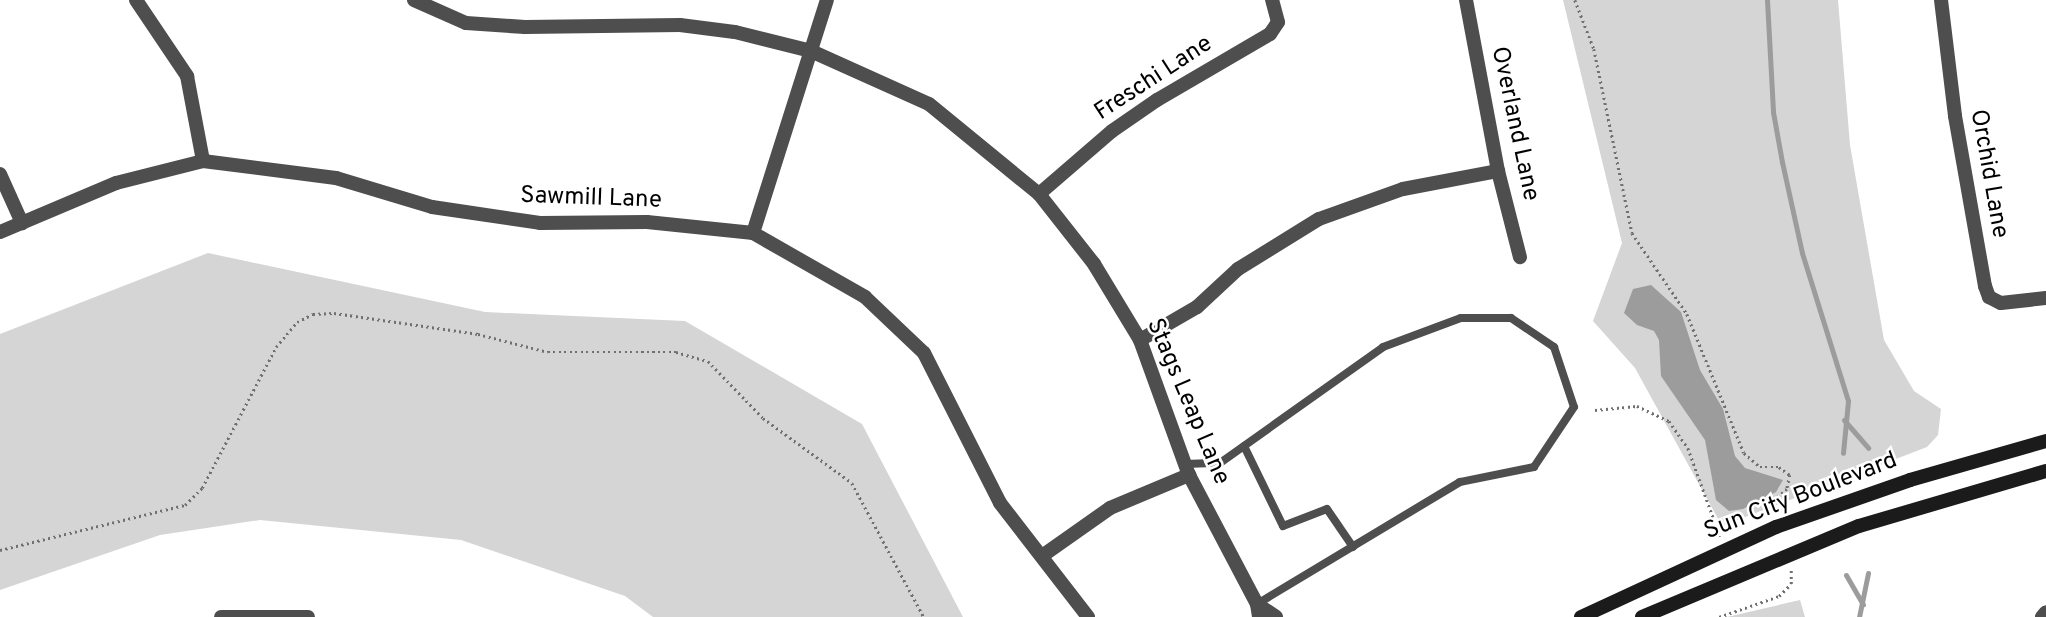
<!DOCTYPE html>
<style>
body{margin:0}
#map{position:relative;width:2046px;height:617px;overflow:hidden;background:#fff;font-family:Overpass,sans-serif}
div>[style]{position:absolute}
[style*='--x']{left:calc(var(--x)*1px);top:calc(var(--y)*1px);width:calc(var(--w)*1px);rotate:calc(var(--a)*1deg)}
.green>*{inset:0;background:#d5d5d5}
.water>*{inset:0;background:#9c9c9c}
.stream>*{height:5px;margin:-2.5px;padding:0 2.5px;transform-origin:2.5px;border-radius:2.5px;background:#9c9c9c}
.path>*{height:2.5px;margin-top:-1.25px;transform-origin:0;background:repeating-linear-gradient(90deg,#707070 0 2px,transparent 0 5.5px)}
.lane>*{height:8px;margin:-4px;padding:0 4px;transform-origin:4px;border-radius:4px;background:#4e4e4e}
.street>*{height:14px;margin:-7px;padding:0 7px;transform-origin:7px;border-radius:7px;background:#4e4e4e}
.secondary>*{height:14px;margin:-7px;padding:0 7px;transform-origin:7px;border-radius:7px;background:#1b1b1b}
span{translate:-50% -50%;white-space:nowrap;text-align:center;line-height:1.15;-webkit-text-stroke:5px #fff;paint-order:stroke}
.street-label{font-size:24px;color:#000}
</style>
<div id="map">
<div class="green">
<i style="clip-path:polygon(1563px 0,1838px 0,1850px 145px,1884px 340px,1914px 391px,1941px 409px,1938px 435px,1927px 447px,1722px 526px,1635px 368px,1593px 321px,1622px 243px)"></i>
<i style="clip-path:polygon(208px 253px,485px 312px,685px 321px,862px 424px,963px 617px,653px 617px,625px 596px,461px 540px,260px 520px,160px 535px,0 590px,0 334px)"></i>
<i style="clip-path:polygon(1800px 600px,1805px 617px,1727px 617px)"></i>
</div>
<div class="water">
<i style="clip-path:polygon(1651px 285px,1681px 312px,1700px 370px,1723px 409px,1735px 456px,1745px 468px,1783px 480px,1776px 492px,1743px 509px,1729px 511px,1716px 500px,1705px 440px,1661px 376px,1659px 340px,1654px 331px,1637px 325px,1624px 313px,1633px 289px)"></i>
</div>
<div class="stream">
<i style="--x:1767;--y:0;--w:112;--a:86.9"></i>
<i style="--x:1773;--y:112;--w:51;--a:79.8"></i>
<i style="--x:1782;--y:162;--w:93;--a:77.6"></i>
<i style="--x:1802;--y:253;--w:155;--a:72.7"></i>
<i style="--x:1848;--y:401;--w:52;--a:95.5"></i>
<i style="--x:1844;--y:420;--w:37;--a:49"></i>
<i style="--x:1846;--y:575;--w:34;--a:60"></i>
<i style="--x:1859;--y:617;--w:45;--a:-78.4"></i>
</div>
<div class="path">
<i style="--x:1575;--y:0;--w:53;--a:68.8"></i>
<i style="--x:1594;--y:49;--w:188;--a:78.3"></i>
<i style="--x:1632;--y:233;--w:98;--a:55.8"></i>
<i style="--x:1687;--y:314;--w:150;--a:67.7"></i>
<i style="--x:1744;--y:453;--w:21;--a:41"></i>
<i style="--x:1760;--y:467;--w:19;--a:0"></i>
<i style="--x:1779;--y:467;--w:14;--a:36"></i>
<i style="--x:1790;--y:475;--w:14;--a:102"></i>
<i style="--x:1787;--y:489;--w:25;--a:138"></i>
<i style="--x:1768;--y:506;--w:9;--a:72"></i>
<i style="--x:1595;--y:410;--w:42;--a:-5.4"></i>
<i style="--x:1637;--y:406;--w:35;--a:25"></i>
<i style="--x:1669;--y:421;--w:33;--a:55"></i>
<i style="--x:1688;--y:448;--w:94;--a:70"></i>
<i style="--x:0;--y:550;--w:190;--a:-13.7"></i>
<i style="--x:185;--y:505;--w:24;--a:-45"></i>
<i style="--x:202;--y:488;--w:159;--a:-62.3"></i>
<i style="--x:276;--y:347;--w:33;--a:-50"></i>
<i style="--x:297;--y:322;--w:18;--a:-27"></i>
<i style="--x:313;--y:314;--w:21;--a:-3"></i>
<i style="--x:334;--y:313;--w:146;--a:8.3"></i>
<i style="--x:478;--y:334;--w:72;--a:14.4"></i>
<i style="--x:548;--y:352;--w:128;--a:0"></i>
<i style="--x:676;--y:352;--w:33;--a:16"></i>
<i style="--x:708;--y:361;--w:79;--a:46"></i>
<i style="--x:763;--y:418;--w:110;--a:36.1"></i>
<i style="--x:852;--y:483;--w:152;--a:61.8"></i>
<i style="--x:1719;--y:617;--w:64;--a:-19.3"></i>
<i style="--x:1779;--y:596;--w:17;--a:-45"></i>
<i style="--x:1791;--y:584;--w:14;--a:-90"></i>
</div>
<div class="lane">
<i style="--x:1244;--y:446;--w:89;--a:64"></i>
<i style="--x:1283;--y:526;--w:47;--a:-21.1"></i>
<i style="--x:1327;--y:509;--w:46;--a:55.6"></i>
<i style="--x:1185;--y:464;--w:35;--a:-2"></i>
<i style="--x:1220;--y:463;--w:200;--a:-35.4"></i>
<i style="--x:1383;--y:347;--w:83;--a:-20.4"></i>
<i style="--x:1461;--y:318;--w:50;--a:0"></i>
<i style="--x:1511;--y:318;--w:52;--a:34"></i>
<i style="--x:1554;--y:347;--w:63;--a:71.6"></i>
<i style="--x:1574;--y:407;--w:72;--a:123.7"></i>
<i style="--x:1534;--y:467;--w:76;--a:168.5"></i>
<i style="--x:1460;--y:482;--w:237;--a:149"></i>
</div>
<div class="street">
<i style="--x:136;--y:0;--w:92;--a:56.1"></i>
<i style="--x:187;--y:76;--w:86;--a:79.3"></i>
<i style="--x:414;--y:0;--w:57;--a:23.9"></i>
<i style="--x:466;--y:23;--w:59;--a:3.9"></i>
<i style="--x:525;--y:27;--w:155;--a:-0.7"></i>
<i style="--x:680;--y:25;--w:55;--a:7.3"></i>
<i style="--x:735;--y:32;--w:78;--a:14"></i>
<i style="--x:811;--y:51;--w:129;--a:24.2"></i>
<i style="--x:929;--y:104;--w:142;--a:39.3"></i>
<i style="--x:1039;--y:194;--w:89;--a:51.8"></i>
<i style="--x:1094;--y:264;--w:89;--a:58.8"></i>
<i style="--x:1140;--y:340;--w:144;--a:70.1"></i>
<i style="--x:1189;--y:475;--w:146;--a:62.2"></i>
<i style="--x:1257;--y:604;--w:13;--a:81"></i>
<i style="--x:1466;--y:0;--w:174;--a:79.4"></i>
<i style="--x:1498;--y:171;--w:89;--a:75.7"></i>
<i style="--x:1941;--y:0;--w:117;--a:83.1"></i>
<i style="--x:1955;--y:116;--w:173;--a:80"></i>
<i style="--x:1985;--y:286;--w:12;--a:70"></i>
<i style="--x:1989;--y:297;--w:13;--a:27"></i>
<i style="--x:2001;--y:303;--w:45;--a:-6.3"></i>
<i style="--x:0;--y:174;--w:54;--a:65.8"></i>
<i style="--x:1039;--y:194;--w:96;--a:-40.8"></i>
<i style="--x:1112;--y:131;--w:55;--a:-34.6"></i>
<i style="--x:1157;--y:100;--w:131;--a:-30.3"></i>
<i style="--x:1270;--y:34;--w:14;--a:-56"></i>
<i style="--x:1278;--y:22;--w:23;--a:-105"></i>
<i style="--x:0;--y:232;--w:126;--a:-22.9"></i>
<i style="--x:116;--y:183;--w:90;--a:-14.2"></i>
<i style="--x:203;--y:161;--w:134;--a:7.3"></i>
<i style="--x:336;--y:178;--w:100;--a:16.8"></i>
<i style="--x:432;--y:207;--w:109;--a:8.4"></i>
<i style="--x:540;--y:223;--w:107;--a:-0.5"></i>
<i style="--x:647;--y:222;--w:107;--a:5.9"></i>
<i style="--x:753;--y:233;--w:129;--a:29.7"></i>
<i style="--x:865;--y:297;--w:81;--a:43.5"></i>
<i style="--x:924;--y:353;--w:168;--a:63.1"></i>
<i style="--x:1000;--y:503;--w:144;--a:52.3"></i>
<i style="--x:753;--y:233;--w:244;--a:-72.4"></i>
<i style="--x:1140;--y:340;--w:66;--a:-30.1"></i>
<i style="--x:1197;--y:307;--w:56;--a:-42.8"></i>
<i style="--x:1238;--y:269;--w:95;--a:-31.7"></i>
<i style="--x:1319;--y:219;--w:89;--a:-19.7"></i>
<i style="--x:1403;--y:189;--w:97;--a:-10.7"></i>
<i style="--x:1042;--y:556;--w:83;--a:-35.2"></i>
<i style="--x:1110;--y:508;--w:86;--a:-22.7"></i>
<i style="--x:1257;--y:604;--w:23;--a:34"></i>
<i style="--x:221;--y:617;--w:87;--a:0"></i>
<i style="--x:2042;--y:617;--w:6;--a:-51"></i>
</div>
<div class="secondary">
<i style="--x:1581;--y:617;--w:215;--a:-24.8"></i>
<i style="--x:1776;--y:527;--w:142;--a:-19.3"></i>
<i style="--x:1910;--y:480;--w:141;--a:-16"></i>
<i style="--x:1642;--y:617;--w:235;--a:-22.8"></i>
<i style="--x:1859;--y:526;--w:195;--a:-16.4"></i>
</div>
<div class="street-label">
<span style="left:1154px;top:79px;rotate:-33deg">Freschi Lane</span>
<span style="left:1514px;top:124px;rotate:78deg">Overland Lane</span>
<span style="left:1988px;top:174px;rotate:80deg">Orchid Lane</span>
<span style="left:591px;top:199px;rotate:2deg">Sawmill Lane</span>
<span style="left:1187px;top:402px;rotate:67deg">Stags Leap Lane</span>
<span style="left:1801px;top:497px;rotate:-21deg">Sun City Boulevard</span>
</div>
</div>
